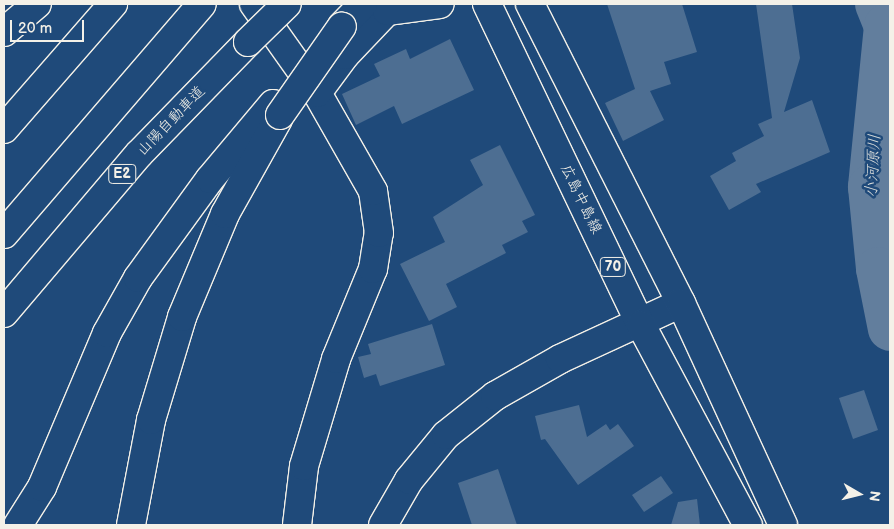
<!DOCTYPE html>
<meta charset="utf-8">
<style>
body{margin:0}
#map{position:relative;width:894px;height:529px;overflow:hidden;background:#1f4a7a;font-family:"Balsamiq Sans","Klee One",sans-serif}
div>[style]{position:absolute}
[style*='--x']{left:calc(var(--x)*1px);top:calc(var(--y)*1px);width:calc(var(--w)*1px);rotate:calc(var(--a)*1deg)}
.river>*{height:44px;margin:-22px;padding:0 22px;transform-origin:22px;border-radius:22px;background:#627e9d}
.building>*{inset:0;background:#4d6e92}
.roads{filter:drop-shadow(1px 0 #f4f1e8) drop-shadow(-1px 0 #f4f1e8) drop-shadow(0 1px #f4f1e8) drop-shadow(0 -1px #f4f1e8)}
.minor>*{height:28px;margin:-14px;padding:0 14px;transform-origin:14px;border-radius:14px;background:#1f4a7a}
.major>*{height:28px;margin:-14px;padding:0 14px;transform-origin:14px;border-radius:14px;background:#1f4a7a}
.highway>*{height:28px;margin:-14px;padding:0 14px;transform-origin:14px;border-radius:14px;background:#1f4a7a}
.bridges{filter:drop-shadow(1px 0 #f4f1e8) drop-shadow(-1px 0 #f4f1e8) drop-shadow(0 1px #f4f1e8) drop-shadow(0 -1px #f4f1e8)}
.highway-bridge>*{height:28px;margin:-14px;padding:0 14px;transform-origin:14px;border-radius:14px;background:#1f4a7a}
span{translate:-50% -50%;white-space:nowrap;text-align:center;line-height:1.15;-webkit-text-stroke:5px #1f4a7a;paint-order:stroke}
.shield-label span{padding:1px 4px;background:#1f4a7a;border:1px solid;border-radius:4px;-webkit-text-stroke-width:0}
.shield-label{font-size:14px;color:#f4f1e8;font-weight:700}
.street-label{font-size:15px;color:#f4f1e8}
.water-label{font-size:16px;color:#dee0dd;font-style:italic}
.frame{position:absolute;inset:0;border:5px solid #f4f1e8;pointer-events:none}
.north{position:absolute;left:834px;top:469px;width:50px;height:50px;-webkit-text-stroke:4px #1f4a7a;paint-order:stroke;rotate:98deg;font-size:14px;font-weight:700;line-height:20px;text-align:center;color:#f4f1e8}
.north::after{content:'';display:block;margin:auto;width:18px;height:22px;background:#f4f1e8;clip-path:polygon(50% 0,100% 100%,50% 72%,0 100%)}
.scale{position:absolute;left:10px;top:20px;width:74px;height:22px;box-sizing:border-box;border:2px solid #f4f1e8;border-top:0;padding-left:6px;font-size:15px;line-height:18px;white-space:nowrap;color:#f4f1e8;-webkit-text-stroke:4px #1f4a7a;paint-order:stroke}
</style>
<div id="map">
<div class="river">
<i style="--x:877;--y:4;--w:24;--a:68"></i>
<i style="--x:886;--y:26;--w:162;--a:95.7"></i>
<i style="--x:870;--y:187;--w:82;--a:84.4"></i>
<i style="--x:878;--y:269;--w:61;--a:78.7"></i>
</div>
<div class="building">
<i style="clip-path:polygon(607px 4px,682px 4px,697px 52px,664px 62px,671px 84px,650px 91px,664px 120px,623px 141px,605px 103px,635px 89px)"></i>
<i style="clip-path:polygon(756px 4px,792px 4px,800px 58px,784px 112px,812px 100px,830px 152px,756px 184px,761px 192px,729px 210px,710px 176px,736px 161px,732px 153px,764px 136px,758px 124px,772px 118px)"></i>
<i style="clip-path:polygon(450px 39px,474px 90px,402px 124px,394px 106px,356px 125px,342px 94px,380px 76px,374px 64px,406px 49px,410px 59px)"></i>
<i style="clip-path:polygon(500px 145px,535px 215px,522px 221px,528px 232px,502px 245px,506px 253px,446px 284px,457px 307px,429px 321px,400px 264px,445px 242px,433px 217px,483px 185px,470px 160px)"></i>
<i style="clip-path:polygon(432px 324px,445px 365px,380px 386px,376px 374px,364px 378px,358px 357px,371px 354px,368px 344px)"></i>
<i style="clip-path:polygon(864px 390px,878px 430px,853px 439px,839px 398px)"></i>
<i style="clip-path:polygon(579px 405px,587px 437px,606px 424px,610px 430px,618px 424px,634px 446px,578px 485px,545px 439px,541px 440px,535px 416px)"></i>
<i style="clip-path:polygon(498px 469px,517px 525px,472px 525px,458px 483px)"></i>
<i style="clip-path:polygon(661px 476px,673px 493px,644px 512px,632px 495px)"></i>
<i style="clip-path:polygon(697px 499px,700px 525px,671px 525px,678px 502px)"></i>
</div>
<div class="roads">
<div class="minor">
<i style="--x:254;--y:4;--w:109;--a:54.7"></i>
<i style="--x:297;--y:525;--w:59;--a:-83.2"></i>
<i style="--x:304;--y:466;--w:112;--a:-73.3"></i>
<i style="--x:336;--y:359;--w:97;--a:-67.7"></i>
<i style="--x:373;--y:269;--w:36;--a:-81"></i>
<i style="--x:379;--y:233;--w:42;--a:-98.1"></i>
<i style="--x:373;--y:191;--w:113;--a:-119.7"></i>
<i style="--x:317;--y:93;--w:47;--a:-53.6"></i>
<i style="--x:345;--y:55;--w:61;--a:-46.3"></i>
<i style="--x:387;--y:11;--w:53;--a:-7.5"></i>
<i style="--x:383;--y:525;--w:52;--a:-60"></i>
<i style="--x:409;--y:480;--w:58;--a:-50.6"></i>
<i style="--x:446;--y:435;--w:63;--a:-38.5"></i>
<i style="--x:495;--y:396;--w:75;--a:-29.6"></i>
<i style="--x:560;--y:359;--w:133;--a:-24.8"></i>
</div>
<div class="major">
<i style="--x:487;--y:4;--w:356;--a:64.4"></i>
<i style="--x:641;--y:325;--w:227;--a:61.9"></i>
<i style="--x:530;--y:4;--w:335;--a:63.2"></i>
<i style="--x:681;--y:303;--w:244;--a:65.3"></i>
</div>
<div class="highway">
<i style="--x:342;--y:26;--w:30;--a:-46"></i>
<i style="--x:4;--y:32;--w:43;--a:-40.3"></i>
<i style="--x:4;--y:129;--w:166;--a:-48.9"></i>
<i style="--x:4;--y:234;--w:303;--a:-49.3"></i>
<i style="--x:4;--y:313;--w:209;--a:-49.7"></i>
<i style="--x:139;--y:154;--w:156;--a:-45.8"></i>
<i style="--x:18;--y:525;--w:45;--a:-57.7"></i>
<i style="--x:42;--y:487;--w:167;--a:-67.1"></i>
<i style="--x:107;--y:333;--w:63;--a:-60.6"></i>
<i style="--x:138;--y:278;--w:122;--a:-54"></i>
<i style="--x:210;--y:179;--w:98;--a:-50"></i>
<i style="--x:131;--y:525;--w:107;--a:-79.2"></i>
<i style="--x:151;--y:420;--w:108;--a:-73.2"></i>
<i style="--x:182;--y:317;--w:112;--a:-67.3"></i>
<i style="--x:225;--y:214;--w:109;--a:-60.8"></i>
</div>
</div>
<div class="bridges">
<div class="highway-bridge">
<i style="--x:248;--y:42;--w:54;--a:-44.3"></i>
<i style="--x:280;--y:115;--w:108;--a:-55.1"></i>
</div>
</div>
<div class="shield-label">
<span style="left:122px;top:174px">E2</span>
<span style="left:613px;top:267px">70</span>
</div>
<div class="street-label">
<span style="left:171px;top:121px;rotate:-46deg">山陽自動車道</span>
<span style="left:581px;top:199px;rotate:64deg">広島中島線</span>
</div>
<div class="water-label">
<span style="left:874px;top:166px;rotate:-87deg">小河原川</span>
</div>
<div class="frame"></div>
<div class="north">N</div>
<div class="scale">20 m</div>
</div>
